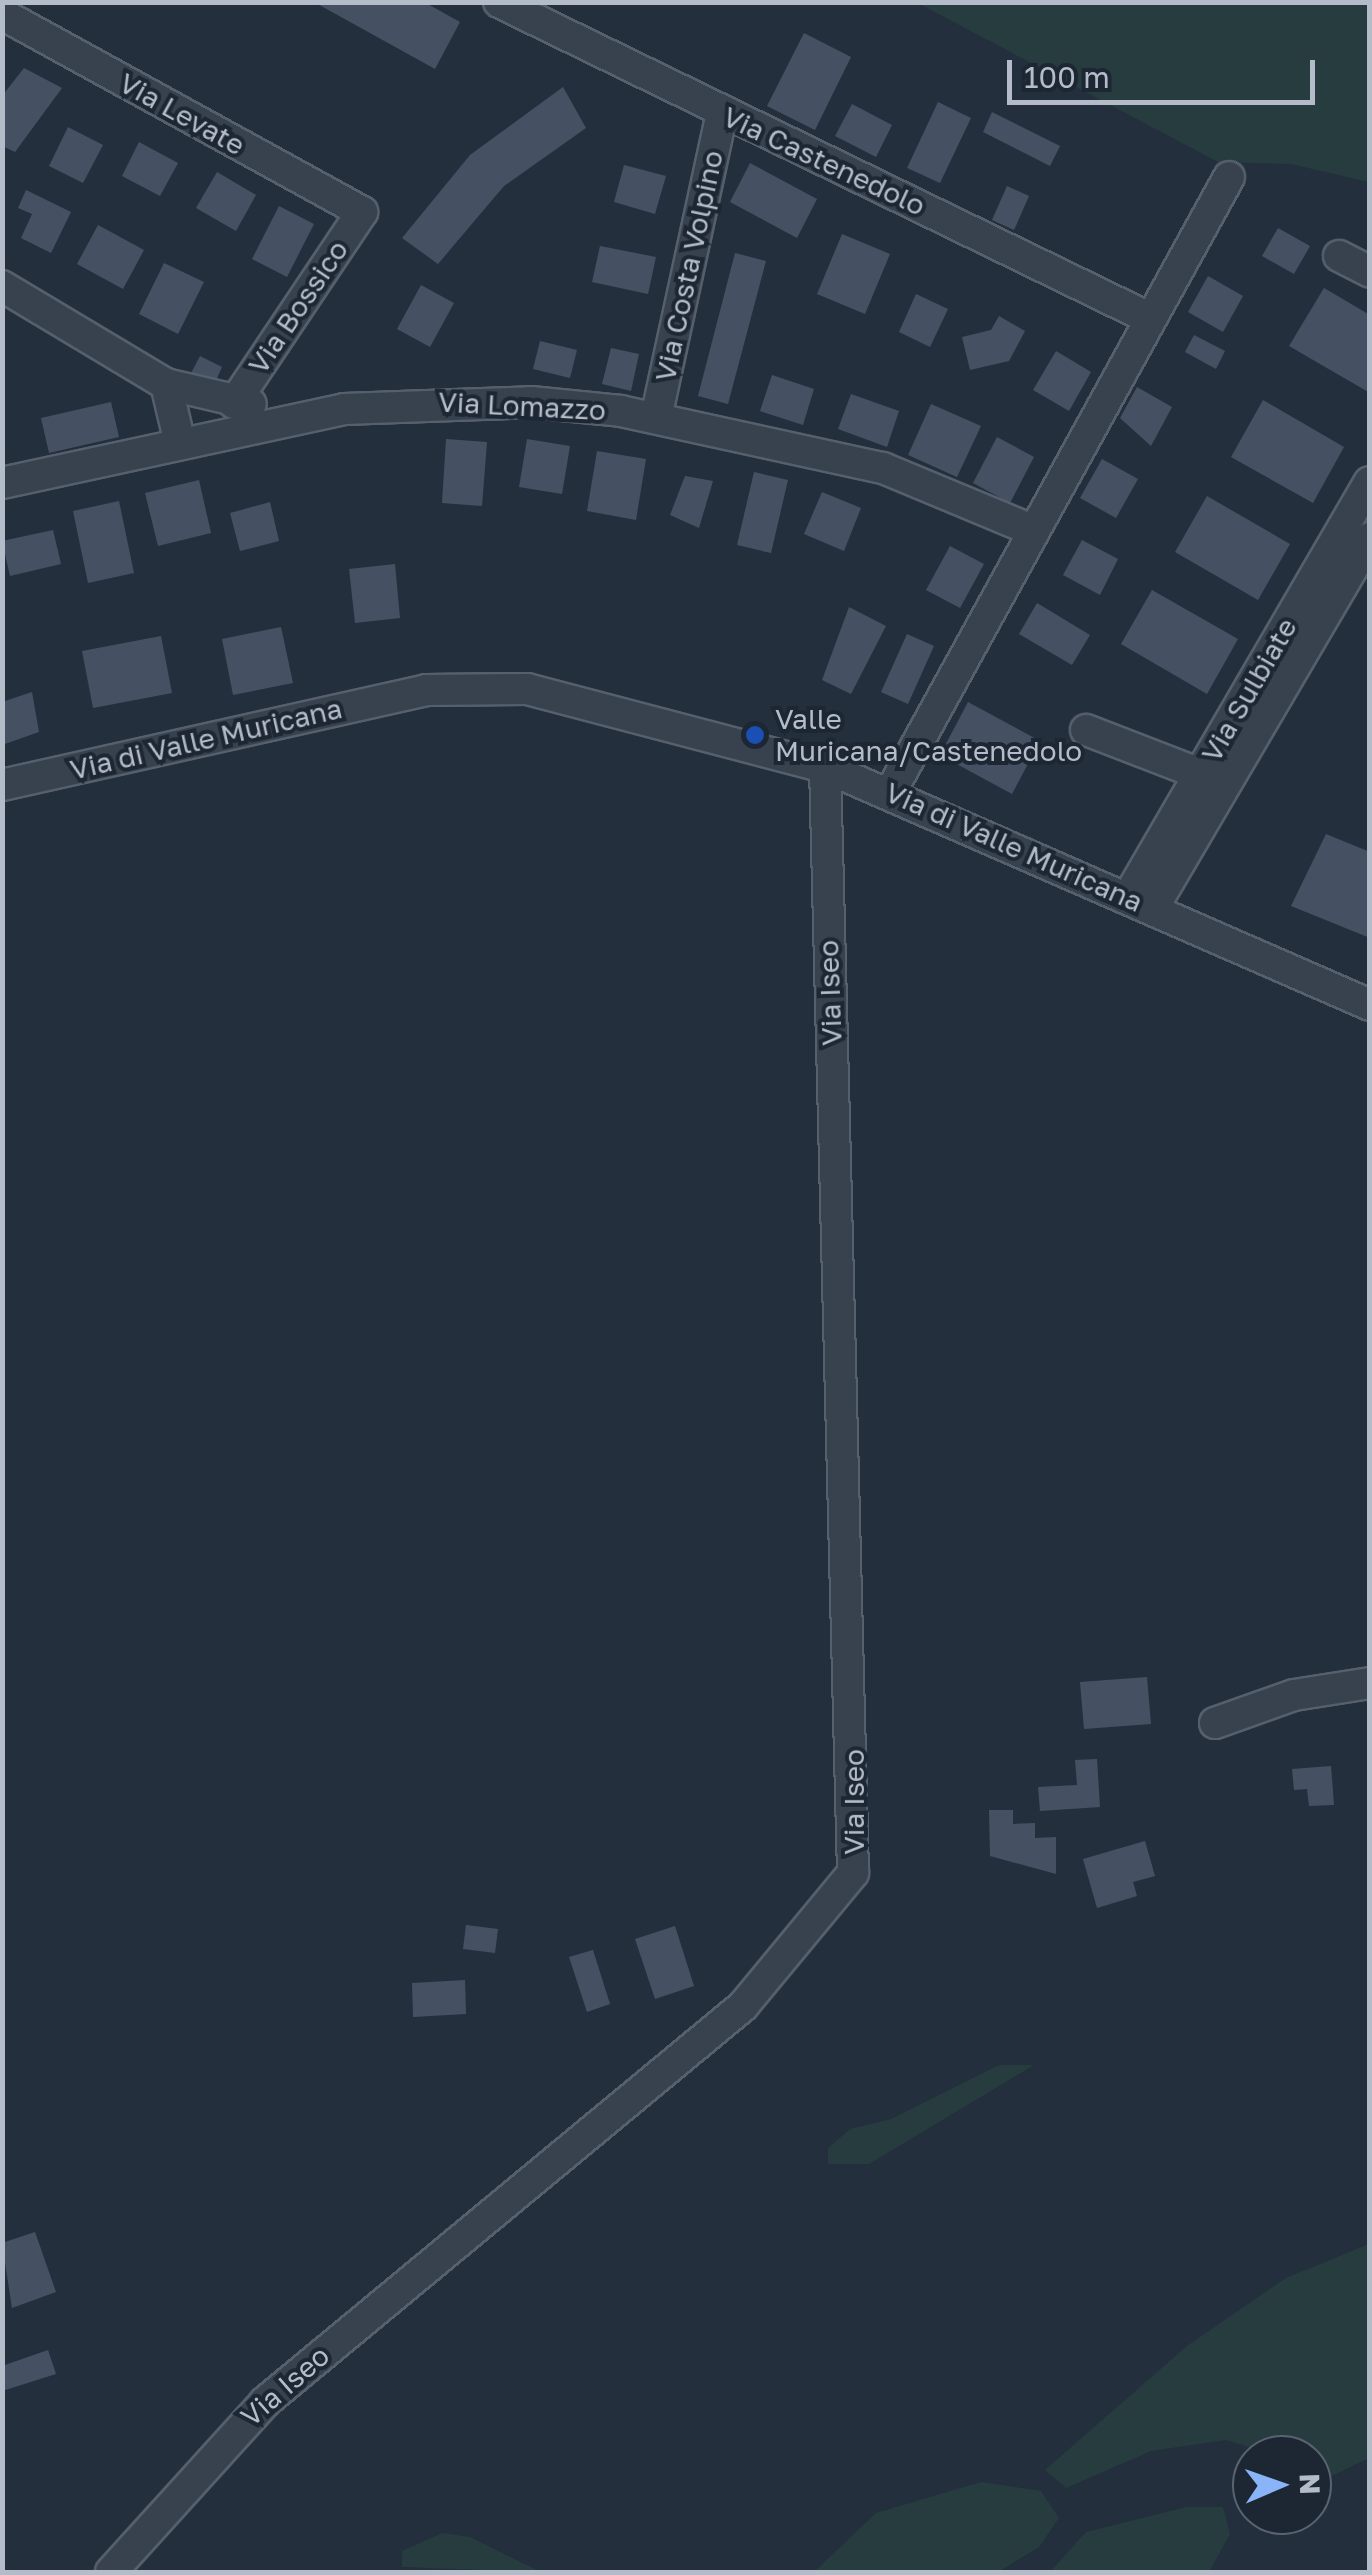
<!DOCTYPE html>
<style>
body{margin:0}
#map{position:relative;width:1372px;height:2575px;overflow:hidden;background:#242f3e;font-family:"Golos Text",sans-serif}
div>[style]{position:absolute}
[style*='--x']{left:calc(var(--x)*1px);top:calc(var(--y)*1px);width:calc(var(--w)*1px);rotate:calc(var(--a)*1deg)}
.green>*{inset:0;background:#263c3f}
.building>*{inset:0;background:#455162}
.roads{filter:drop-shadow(2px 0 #565f6c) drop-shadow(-2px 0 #565f6c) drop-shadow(0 2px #565f6c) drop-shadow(0 -2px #565f6c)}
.minor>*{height:30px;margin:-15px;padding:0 15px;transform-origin:15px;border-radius:15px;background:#38414e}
.dots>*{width:28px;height:28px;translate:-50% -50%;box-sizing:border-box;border:5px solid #1d2633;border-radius:50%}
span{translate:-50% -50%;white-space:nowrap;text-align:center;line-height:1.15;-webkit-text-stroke:8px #1d2633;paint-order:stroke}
.street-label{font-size:28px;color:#b4bcc9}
.poi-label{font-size:28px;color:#b4bcc9}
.left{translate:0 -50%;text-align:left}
.frame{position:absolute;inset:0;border:5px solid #b4bcc9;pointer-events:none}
.north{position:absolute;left:1232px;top:2435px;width:100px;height:100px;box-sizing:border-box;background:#1d2633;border:2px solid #59626f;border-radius:50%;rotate:88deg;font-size:28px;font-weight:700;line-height:40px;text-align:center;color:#b4bcc9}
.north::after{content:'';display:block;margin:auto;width:35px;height:45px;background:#8ab4f8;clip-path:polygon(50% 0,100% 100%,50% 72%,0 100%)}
.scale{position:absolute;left:1007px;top:60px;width:308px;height:45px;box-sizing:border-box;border:5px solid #b4bcc9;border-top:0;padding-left:12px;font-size:30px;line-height:35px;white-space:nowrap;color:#b4bcc9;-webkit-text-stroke:8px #1d2633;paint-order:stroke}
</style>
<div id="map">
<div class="green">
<i style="clip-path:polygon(918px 3px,1369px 3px,1369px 182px,1291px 164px,1218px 162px)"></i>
<i style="clip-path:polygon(999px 2065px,1034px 2065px,869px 2164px,828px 2164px,828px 2148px,850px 2129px,891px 2119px)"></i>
<i style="clip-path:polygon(1369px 2244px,1369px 2458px,1319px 2482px,1312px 2455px,1252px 2455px,1252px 2465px,1249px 2447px,1226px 2440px,1151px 2451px,1066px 2488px,1045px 2470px,1187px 2346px,1286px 2278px)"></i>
<i style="clip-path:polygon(981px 2482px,1041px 2491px,1059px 2518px,1039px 2547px,998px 2572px,814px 2572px,876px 2513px)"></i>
<i style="clip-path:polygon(1186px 2507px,1223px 2507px,1230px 2534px,1209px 2572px,1050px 2572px,1086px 2532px)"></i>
<i style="clip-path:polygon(442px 2533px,470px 2537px,541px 2572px,402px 2567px,402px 2551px)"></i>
</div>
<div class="building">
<i style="clip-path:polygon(314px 2px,424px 2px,460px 22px,435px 69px)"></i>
<i style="clip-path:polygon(804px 33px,851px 57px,815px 130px,767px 106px)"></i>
<i style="clip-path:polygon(24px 68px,62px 88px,15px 152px,2px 146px,2px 96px)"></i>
<i style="clip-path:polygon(563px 87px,586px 128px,504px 186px,438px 264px,402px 238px,470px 155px)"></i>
<i style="clip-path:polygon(938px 102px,971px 118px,940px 183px,907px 168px)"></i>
<i style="clip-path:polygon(852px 104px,892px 125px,876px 157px,835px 136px)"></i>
<i style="clip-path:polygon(992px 112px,1060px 146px,1050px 166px,983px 132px)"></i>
<i style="clip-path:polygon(68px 127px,103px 145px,83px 183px,49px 166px)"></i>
<i style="clip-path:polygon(139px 142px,178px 163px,160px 196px,122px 176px)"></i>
<i style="clip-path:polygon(750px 163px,817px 199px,797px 238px,730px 202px)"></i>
<i style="clip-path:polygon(624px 165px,666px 176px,655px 214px,614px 202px)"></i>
<i style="clip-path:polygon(217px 172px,256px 195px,236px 231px,196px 208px)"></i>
<i style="clip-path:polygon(1007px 186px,1029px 196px,1014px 230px,992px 220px)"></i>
<i style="clip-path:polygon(26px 190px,71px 212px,51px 253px,21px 238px,32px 214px,18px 208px)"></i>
<i style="clip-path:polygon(279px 206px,314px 224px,287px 277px,252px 259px)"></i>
<i style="clip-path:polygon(98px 225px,144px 250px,123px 289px,77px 264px)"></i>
<i style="clip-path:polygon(1278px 228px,1310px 246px,1294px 274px,1262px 256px)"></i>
<i style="clip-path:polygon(842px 234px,890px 254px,865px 314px,817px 294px)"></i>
<i style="clip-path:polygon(600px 246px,656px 257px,648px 294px,592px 282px)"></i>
<i style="clip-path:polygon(735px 253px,766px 261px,728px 404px,698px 396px)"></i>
<i style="clip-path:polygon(164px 263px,204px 282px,178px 334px,139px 314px)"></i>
<i style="clip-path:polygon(1208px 276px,1243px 296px,1223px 332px,1188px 312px)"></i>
<i style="clip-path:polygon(421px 285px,454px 303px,430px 347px,397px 329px)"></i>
<i style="clip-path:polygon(1324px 288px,1370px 315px,1370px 393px,1289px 346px)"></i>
<i style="clip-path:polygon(916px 294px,948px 309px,930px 347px,899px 332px)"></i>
<i style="clip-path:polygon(999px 316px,1025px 331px,1009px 361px,970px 370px,962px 337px,991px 330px)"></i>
<i style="clip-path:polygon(1194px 335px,1225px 351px,1216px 369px,1185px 352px)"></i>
<i style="clip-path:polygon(540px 341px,577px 350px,570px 378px,533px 369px)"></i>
<i style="clip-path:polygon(611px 348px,639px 354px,631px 391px,602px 384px)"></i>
<i style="clip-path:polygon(1056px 351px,1091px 372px,1069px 411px,1033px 390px)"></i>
<i style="clip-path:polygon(200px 356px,222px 367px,213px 387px,190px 375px)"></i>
<i style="clip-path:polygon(772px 375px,814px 389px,803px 425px,760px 411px)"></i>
<i style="clip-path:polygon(1137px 387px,1172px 407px,1151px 446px,1120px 418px)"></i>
<i style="clip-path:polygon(851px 394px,899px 411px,887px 447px,838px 429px)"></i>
<i style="clip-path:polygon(1263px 400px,1344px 447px,1313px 503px,1231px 457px)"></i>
<i style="clip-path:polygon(111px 402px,119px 437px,49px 453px,41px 418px)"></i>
<i style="clip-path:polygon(931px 404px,981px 426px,957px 477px,908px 455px)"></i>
<i style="clip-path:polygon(997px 437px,1034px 457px,1010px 503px,973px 483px)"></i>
<i style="clip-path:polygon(446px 439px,487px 442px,482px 506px,442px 503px)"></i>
<i style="clip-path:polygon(527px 439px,570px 446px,562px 494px,519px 487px)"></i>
<i style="clip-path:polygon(597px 451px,646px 459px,636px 520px,587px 511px)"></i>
<i style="clip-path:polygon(1102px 459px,1138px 479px,1116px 518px,1080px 498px)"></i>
<i style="clip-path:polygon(754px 472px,788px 480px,771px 553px,737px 545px)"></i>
<i style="clip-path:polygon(685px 476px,713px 481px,699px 528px,670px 515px)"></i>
<i style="clip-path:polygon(199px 480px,211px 533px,158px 546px,145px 493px)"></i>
<i style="clip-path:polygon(822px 492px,861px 508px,844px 551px,804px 534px)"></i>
<i style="clip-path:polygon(1207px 496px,1290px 544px,1258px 600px,1175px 552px)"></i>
<i style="clip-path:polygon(119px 501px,134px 573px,88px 583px,73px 511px)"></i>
<i style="clip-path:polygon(270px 502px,279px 541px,240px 551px,230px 513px)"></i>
<i style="clip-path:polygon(53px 530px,61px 564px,10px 576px,2px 541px)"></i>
<i style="clip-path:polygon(1082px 540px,1118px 559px,1100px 595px,1063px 575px)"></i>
<i style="clip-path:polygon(950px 546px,984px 564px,960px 608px,926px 590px)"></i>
<i style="clip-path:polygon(395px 564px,400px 618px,355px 623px,349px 569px)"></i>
<i style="clip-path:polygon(1152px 590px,1238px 639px,1207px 694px,1121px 644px)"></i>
<i style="clip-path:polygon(1037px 603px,1090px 635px,1072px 665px,1019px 634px)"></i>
<i style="clip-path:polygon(849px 607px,886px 626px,851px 694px,822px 680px)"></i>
<i style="clip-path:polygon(281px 627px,293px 683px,233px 695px,222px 639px)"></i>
<i style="clip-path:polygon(907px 634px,934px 646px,908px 704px,881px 692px)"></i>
<i style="clip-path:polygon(161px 636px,172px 693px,93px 708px,82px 651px)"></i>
<i style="clip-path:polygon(32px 692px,39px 732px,2px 745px,2px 702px)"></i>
<i style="clip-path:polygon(968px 702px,1040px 741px,1012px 794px,940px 755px)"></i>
<i style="clip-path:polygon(1326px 834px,1370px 852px,1370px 938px,1291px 906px)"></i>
<i style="clip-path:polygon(1147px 1677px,1151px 1724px,1084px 1729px,1080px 1682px)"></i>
<i style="clip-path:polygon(1097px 1759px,1100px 1807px,1040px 1811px,1038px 1787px,1077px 1785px,1075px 1760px)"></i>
<i style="clip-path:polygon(1331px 1766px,1334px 1805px,1309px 1806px,1307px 1789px,1294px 1790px,1292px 1769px)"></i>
<i style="clip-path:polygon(989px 1810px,1013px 1810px,1013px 1824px,1035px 1823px,1035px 1838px,1056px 1837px,1056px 1874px,990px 1856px)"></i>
<i style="clip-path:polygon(1145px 1841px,1155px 1876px,1133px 1882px,1137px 1896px,1097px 1908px,1083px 1859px)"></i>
<i style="clip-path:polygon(466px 1925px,498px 1929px,495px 1953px,463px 1949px)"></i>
<i style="clip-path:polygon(675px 1926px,694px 1986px,655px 1999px,635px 1939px)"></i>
<i style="clip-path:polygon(593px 1950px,610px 2004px,587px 2012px,569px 1957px)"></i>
<i style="clip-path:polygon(465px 1980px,466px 2014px,413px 2017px,412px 1983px)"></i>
<i style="clip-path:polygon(35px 2232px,56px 2292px,12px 2308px,2px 2243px)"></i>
<i style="clip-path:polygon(48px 2350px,56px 2374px,2px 2391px,2px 2366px)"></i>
</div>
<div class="roads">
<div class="minor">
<i style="--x:499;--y:2;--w:723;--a:25.93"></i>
<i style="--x:2;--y:14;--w:411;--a:28.8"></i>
<i style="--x:362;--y:212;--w:230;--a:123.8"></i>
<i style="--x:1339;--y:256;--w:35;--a:27"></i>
<i style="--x:2;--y:286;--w:191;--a:30.9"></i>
<i style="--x:166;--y:384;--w:61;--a:76.7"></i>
<i style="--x:166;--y:384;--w:87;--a:13.2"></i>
<i style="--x:656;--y:418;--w:311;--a:-77.8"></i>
<i style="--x:2;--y:483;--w:350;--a:-12.2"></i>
<i style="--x:344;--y:409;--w:187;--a:-2.1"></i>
<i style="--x:531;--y:402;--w:90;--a:5.7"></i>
<i style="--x:621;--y:411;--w:268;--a:12.3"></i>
<i style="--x:883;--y:468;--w:161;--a:22.6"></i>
<i style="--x:1086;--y:730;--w:142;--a:21.1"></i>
<i style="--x:2;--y:785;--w:435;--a:-12.6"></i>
<i style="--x:426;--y:690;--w:101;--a:-0.6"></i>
<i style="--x:527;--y:689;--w:308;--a:14.7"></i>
<i style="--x:825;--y:767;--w:595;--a:23.59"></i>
<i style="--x:890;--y:793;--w:703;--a:-61.17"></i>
<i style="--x:1128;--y:897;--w:480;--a:-59.8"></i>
<i style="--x:1153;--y:908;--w:429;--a:-59.6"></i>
<i style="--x:1215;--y:1723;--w:84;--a:-19.5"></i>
<i style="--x:1294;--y:1695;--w:77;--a:-9"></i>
<i style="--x:111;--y:2572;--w:229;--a:-47.8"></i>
<i style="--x:265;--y:2402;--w:621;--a:-39.64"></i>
<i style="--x:743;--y:2006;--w:173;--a:-50.4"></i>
<i style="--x:853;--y:1873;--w:1106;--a:-91.45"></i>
</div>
</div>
<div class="dots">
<i style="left:755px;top:735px;background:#1a4fb4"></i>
</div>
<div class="street-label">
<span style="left:182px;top:114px;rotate:29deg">Via Levate</span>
<span style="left:824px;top:161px;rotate:25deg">Via Castenedolo</span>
<span style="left:689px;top:266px;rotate:-78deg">Via Costa Volpino</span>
<span style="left:298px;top:307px;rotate:-56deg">Via Bossico</span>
<span style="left:522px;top:406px;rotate:3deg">Via Lomazzo</span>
<span style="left:1249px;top:690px;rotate:-60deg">Via Sulbiate</span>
<span style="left:206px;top:739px;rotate:-13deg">Via di Valle Muricana</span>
<span style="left:1014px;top:847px;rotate:24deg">Via di Valle Muricana</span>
<span style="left:830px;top:993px;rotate:-92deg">Via Iseo</span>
<span style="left:854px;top:1802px;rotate:-90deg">Via Iseo</span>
<span style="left:285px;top:2386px;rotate:-41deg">Via Iseo</span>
</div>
<div class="poi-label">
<span class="left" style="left:775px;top:735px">Valle<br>Muricana/Castenedolo</span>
</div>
<div class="frame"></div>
<div class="north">N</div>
<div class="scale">100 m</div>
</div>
